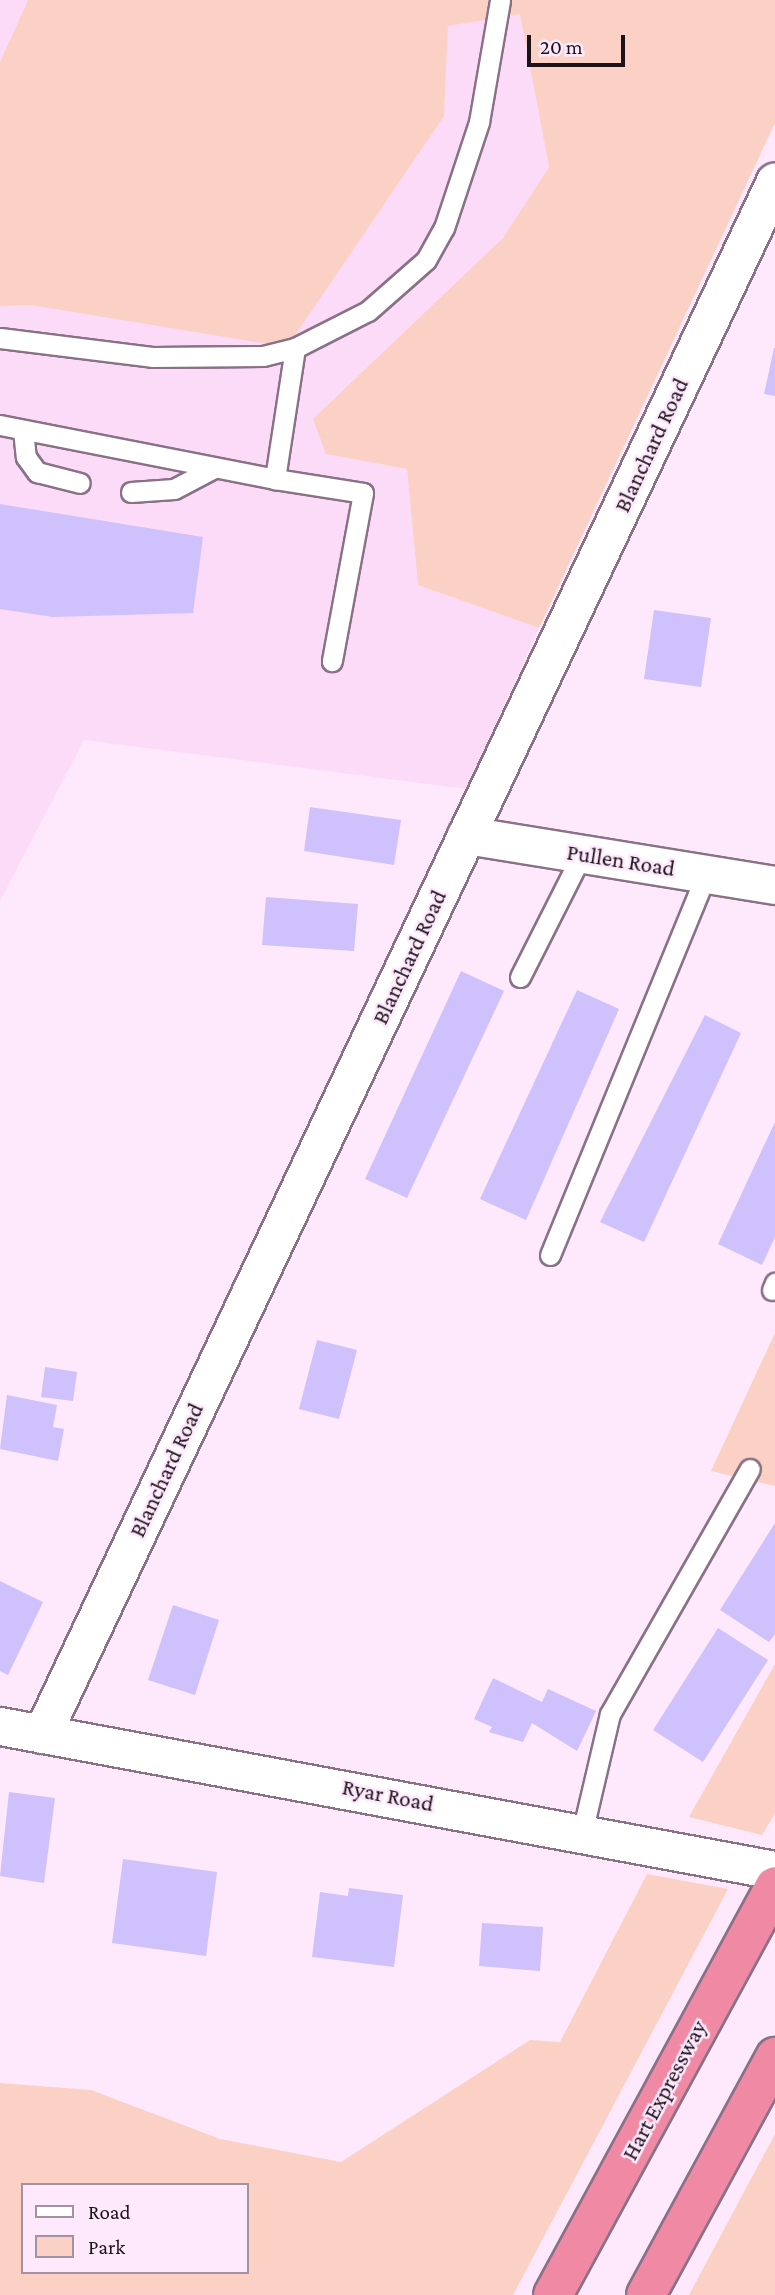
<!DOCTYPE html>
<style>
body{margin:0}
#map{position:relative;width:775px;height:2295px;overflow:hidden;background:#fee9fc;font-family:"Crimson Pro",serif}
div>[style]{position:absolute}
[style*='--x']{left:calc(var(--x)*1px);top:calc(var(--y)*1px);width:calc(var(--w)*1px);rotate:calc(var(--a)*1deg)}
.built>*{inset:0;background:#fcdbf8}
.green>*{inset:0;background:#fad1c4}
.building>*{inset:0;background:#cfc1fc}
.roads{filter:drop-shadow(2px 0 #897186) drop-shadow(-2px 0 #897186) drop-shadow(0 2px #897186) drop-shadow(0 -2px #897186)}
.lane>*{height:19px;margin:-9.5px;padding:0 9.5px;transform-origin:9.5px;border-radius:9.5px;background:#fff}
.street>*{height:37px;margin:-18.5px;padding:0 18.5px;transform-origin:18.5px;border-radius:18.5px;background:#fff}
.highway>*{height:38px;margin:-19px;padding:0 19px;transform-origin:19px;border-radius:19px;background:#ef89a4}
span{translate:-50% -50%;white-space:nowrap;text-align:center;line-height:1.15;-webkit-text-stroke:5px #fee9fc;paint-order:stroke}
.street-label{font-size:23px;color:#1b121a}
.legend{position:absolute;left:21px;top:2183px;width:228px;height:91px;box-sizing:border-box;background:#fee9fc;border:2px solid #a393a2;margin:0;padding:9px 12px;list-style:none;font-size:21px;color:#1b121a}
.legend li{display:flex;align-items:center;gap:14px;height:35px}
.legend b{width:35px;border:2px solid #a393a2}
.scale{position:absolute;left:527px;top:35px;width:98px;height:32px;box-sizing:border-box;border:4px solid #1b121a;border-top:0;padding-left:9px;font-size:21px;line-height:24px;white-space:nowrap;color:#1b121a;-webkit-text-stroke:5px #fee9fc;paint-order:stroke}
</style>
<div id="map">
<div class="built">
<i style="clip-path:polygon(0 0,28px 0,0 62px)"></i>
<i style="clip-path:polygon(520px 13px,549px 167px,503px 238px,326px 454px,407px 469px,418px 585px,539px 628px,467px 789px,84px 740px,0 901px,0 306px,31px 305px,444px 116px,448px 26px)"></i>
</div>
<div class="green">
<i style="clip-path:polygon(28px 0,775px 0,775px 123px,539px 628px,418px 585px,407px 469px,326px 454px,313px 419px,503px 238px,549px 167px,520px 14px,448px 26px,444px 116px,287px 347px,31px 305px,0 306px,0 62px)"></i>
<i style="clip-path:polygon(775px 1333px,775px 1486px,711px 1471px)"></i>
<i style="clip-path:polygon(775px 1664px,775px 1813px,762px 1835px,689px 1817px)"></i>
<i style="clip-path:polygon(evenodd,647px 1874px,728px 1889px,513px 2295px,0 2295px,0 2083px,91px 2090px,220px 2139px,341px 2162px,530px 2040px,560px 2042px,647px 1874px,23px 2185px,247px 2185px,247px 2272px,23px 2272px,23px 2185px)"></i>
<i style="clip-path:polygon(775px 2134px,775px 2295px,689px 2295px)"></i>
</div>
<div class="building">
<i style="clip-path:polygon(774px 348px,775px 348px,775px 396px,764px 394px)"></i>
<i style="clip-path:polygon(0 504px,203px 537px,193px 613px,53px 617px,0 609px)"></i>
<i style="clip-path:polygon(654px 610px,711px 618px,701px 687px,644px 679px)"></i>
<i style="clip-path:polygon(310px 807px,401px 820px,394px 865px,304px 851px)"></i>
<i style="clip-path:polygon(266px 897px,358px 904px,354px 951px,262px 945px)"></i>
<i style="clip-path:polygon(461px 971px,504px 991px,407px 1198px,365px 1179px)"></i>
<i style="clip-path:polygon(577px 990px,619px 1009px,526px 1220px,480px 1199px)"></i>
<i style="clip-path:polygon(705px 1015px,741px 1033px,644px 1242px,600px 1222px)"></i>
<i style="clip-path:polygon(775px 1122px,775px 1237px,762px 1265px,718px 1244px)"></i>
<i style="clip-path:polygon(317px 1340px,357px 1350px,339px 1419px,299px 1409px)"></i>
<i style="clip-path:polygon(45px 1367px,77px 1372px,73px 1401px,41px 1397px)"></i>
<i style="clip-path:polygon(7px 1395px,57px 1405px,53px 1427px,64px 1429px,58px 1461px,0 1449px)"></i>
<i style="clip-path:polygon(775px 1523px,775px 1634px,769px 1642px,720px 1610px)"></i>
<i style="clip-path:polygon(0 1581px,43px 1602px,8px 1675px,0 1671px)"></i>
<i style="clip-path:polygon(173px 1605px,219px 1620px,195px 1695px,148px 1680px)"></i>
<i style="clip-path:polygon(718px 1628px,768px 1660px,703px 1762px,653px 1730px)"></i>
<i style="clip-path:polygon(493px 1678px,542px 1702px,548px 1689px,596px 1711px,577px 1751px,532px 1723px,523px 1742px,489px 1732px,492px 1727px,474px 1719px)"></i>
<i style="clip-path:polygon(9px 1792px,55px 1798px,44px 1883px,0 1876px)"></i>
<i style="clip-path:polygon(123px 1859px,217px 1872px,206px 1956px,112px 1943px)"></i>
<i style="clip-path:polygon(349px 1888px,403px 1895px,394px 1967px,312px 1957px,320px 1892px,348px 1896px)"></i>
<i style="clip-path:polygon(482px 1923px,543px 1927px,540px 1971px,479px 1966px)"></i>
</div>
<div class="roads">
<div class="lane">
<i style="--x:0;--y:338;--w:153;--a:7.1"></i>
<i style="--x:152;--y:357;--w:111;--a:-0.5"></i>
<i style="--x:263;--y:356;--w:33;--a:-14"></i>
<i style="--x:295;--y:348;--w:82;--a:-26.9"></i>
<i style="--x:368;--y:311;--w:77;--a:-41.3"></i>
<i style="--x:426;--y:260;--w:37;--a:-61"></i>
<i style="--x:444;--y:228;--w:112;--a:-71.7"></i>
<i style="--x:479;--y:122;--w:124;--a:-80.2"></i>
<i style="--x:295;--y:348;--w:133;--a:98.7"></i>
<i style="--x:275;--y:479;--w:89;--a:9"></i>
<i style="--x:363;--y:493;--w:171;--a:100.5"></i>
<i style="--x:0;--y:425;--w:280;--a:11.1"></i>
<i style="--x:23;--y:430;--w:27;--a:84"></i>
<i style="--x:26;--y:457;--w:19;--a:54"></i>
<i style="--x:37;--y:472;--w:44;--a:14.3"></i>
<i style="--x:131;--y:492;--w:43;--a:-4"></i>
<i style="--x:174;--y:489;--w:45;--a:-27.7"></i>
<i style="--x:520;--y:977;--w:138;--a:-63.2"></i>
<i style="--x:550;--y:1255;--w:412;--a:-67.7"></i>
<i style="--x:772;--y:1290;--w:8;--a:-67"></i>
<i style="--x:582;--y:1833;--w:122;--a:-76.8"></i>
<i style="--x:610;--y:1714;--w:282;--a:-60.3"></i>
</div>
<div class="street">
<i style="--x:466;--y:835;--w:313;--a:9.2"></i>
<i style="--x:0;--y:1726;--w:788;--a:10.53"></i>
<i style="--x:42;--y:1734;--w:1717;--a:-64.73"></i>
</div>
<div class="highway">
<i style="--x:553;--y:2295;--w:465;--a:-61.5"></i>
<i style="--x:646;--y:2295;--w:271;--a:-61.5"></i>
</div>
</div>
<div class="street-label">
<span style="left:651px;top:445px;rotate:-65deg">Blanchard Road</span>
<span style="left:621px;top:860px;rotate:9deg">Pullen Road</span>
<span style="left:409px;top:957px;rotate:-65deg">Blanchard Road</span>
<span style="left:166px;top:1470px;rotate:-65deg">Blanchard Road</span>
<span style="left:388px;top:1795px;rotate:11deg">Ryar Road</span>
<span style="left:664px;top:2090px;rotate:-62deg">Hart Expressway</span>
</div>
<ul class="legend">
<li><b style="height:9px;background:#fff"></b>Road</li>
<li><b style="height:19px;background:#fad1c4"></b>Park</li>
</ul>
<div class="scale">20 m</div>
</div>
